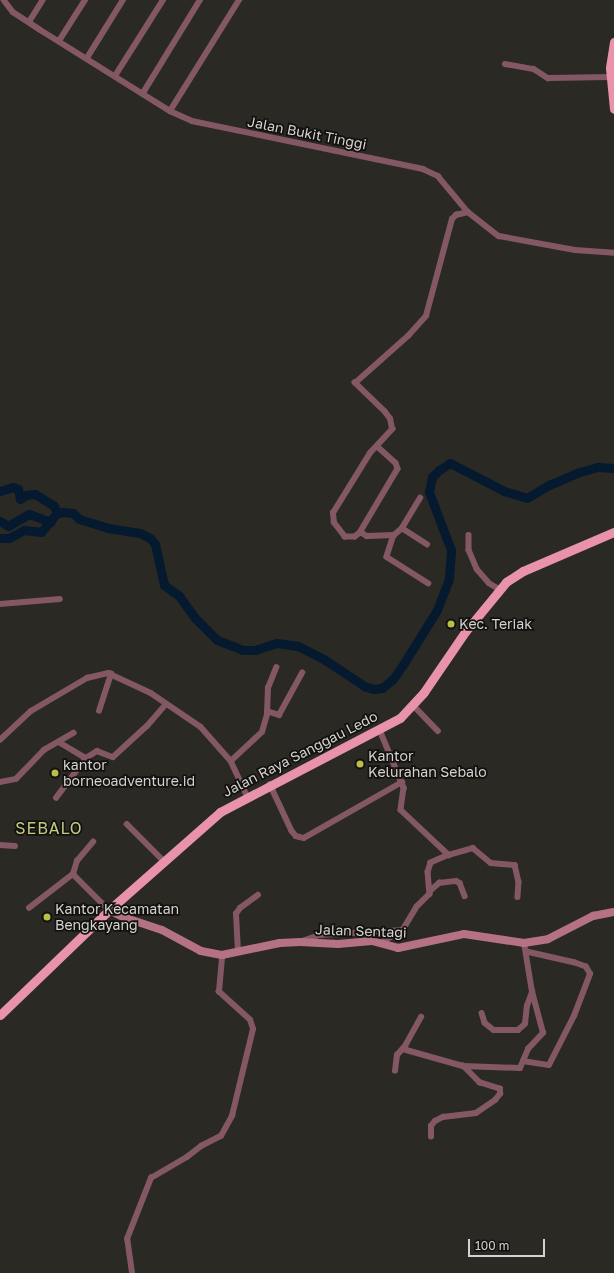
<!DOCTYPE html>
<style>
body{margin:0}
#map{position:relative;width:614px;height:1273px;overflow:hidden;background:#2a2923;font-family:"Golos Text",sans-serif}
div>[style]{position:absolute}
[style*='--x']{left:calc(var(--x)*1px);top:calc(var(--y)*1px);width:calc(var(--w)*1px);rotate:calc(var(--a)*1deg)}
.river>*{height:9px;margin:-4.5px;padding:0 4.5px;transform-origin:4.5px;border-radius:4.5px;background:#05192f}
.minor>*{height:5.5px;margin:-2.75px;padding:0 2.75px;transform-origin:2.75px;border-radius:2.75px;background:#835864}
.secondary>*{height:8px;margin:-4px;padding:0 4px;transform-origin:4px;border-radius:4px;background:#b67285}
.trunk>*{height:9px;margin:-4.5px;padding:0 4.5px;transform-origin:4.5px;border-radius:4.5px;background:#e893ab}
.dots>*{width:11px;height:11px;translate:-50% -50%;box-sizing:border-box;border:2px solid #12110f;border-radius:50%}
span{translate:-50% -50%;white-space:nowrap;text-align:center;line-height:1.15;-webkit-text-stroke:3.5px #12110f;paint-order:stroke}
.street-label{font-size:14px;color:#d4d3cf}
.poi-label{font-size:14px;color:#d4d3cf}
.left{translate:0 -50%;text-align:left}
.quarter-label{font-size:16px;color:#c5cb7e;letter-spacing:1px}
.scale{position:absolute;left:468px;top:1239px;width:77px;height:18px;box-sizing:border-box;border:2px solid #d4d3cf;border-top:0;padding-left:5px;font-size:12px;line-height:14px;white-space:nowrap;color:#d4d3cf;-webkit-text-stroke:3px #12110f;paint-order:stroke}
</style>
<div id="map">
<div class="river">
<i style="--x:0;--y:491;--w:14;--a:-17"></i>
<i style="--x:13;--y:487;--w:5;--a:22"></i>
<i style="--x:18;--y:489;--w:10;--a:79"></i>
<i style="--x:20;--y:499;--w:7;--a:-34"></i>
<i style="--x:26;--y:495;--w:9;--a:-6"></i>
<i style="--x:35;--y:494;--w:22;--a:32"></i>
<i style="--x:54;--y:506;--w:8;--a:67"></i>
<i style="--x:0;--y:521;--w:9;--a:32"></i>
<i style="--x:8;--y:526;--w:24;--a:-30"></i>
<i style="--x:29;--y:514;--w:23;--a:20"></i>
<i style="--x:0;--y:538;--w:9;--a:0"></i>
<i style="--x:9;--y:538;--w:17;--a:-28"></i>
<i style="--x:24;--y:530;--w:17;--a:7"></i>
<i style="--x:41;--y:532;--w:25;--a:-50"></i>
<i style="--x:57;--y:513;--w:6;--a:-9"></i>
<i style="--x:63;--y:512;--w:10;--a:6"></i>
<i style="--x:73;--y:513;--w:8;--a:45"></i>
<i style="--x:79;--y:519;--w:30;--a:17"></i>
<i style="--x:108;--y:528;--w:32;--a:9"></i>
<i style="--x:140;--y:533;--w:11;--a:27"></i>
<i style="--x:150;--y:538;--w:8;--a:50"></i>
<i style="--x:155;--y:544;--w:42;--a:77.6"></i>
<i style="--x:164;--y:585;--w:19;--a:36"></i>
<i style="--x:179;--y:596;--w:27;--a:54"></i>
<i style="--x:195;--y:618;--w:31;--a:45"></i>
<i style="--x:217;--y:640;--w:28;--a:21"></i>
<i style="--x:243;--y:650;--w:12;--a:0"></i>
<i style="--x:255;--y:650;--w:23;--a:-18"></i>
<i style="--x:277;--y:643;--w:21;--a:8"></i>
<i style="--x:298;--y:646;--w:30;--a:27"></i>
<i style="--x:325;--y:660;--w:49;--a:33.4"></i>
<i style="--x:366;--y:687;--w:8;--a:14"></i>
<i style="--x:374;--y:689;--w:8;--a:-7"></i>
<i style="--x:382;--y:688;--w:14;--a:-39"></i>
<i style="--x:393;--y:679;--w:19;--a:-55"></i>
<i style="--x:404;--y:663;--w:62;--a:-58.1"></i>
<i style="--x:437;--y:610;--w:33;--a:-69"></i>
<i style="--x:449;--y:579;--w:29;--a:-86"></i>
<i style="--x:451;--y:550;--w:62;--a:-110.8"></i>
<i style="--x:429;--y:492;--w:15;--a:-79"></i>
<i style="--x:432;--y:477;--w:10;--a:-45"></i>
<i style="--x:439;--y:470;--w:13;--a:-32"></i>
<i style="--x:450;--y:463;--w:61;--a:27.4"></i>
<i style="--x:504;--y:491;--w:24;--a:17"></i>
<i style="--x:527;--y:498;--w:26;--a:-31"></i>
<i style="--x:549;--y:485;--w:34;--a:-23"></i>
<i style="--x:580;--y:472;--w:19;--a:-16"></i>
<i style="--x:598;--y:467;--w:16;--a:4"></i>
</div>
<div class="minor">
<i style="--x:4;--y:0;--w:15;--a:53"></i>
<i style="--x:13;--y:12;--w:31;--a:33"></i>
<i style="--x:39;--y:29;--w:155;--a:32"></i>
<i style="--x:170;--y:111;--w:24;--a:24"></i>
<i style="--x:192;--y:121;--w:236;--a:11.7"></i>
<i style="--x:423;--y:169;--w:17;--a:25"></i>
<i style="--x:438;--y:176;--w:47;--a:50.2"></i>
<i style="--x:468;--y:212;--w:39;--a:38"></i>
<i style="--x:499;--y:236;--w:77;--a:10.4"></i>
<i style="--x:575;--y:250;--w:39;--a:4"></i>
<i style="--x:29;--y:22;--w:26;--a:-58"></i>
<i style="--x:59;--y:41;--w:49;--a:-57.6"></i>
<i style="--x:87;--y:58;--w:68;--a:-58.2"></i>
<i style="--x:505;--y:64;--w:29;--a:10"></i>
<i style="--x:534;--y:69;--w:17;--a:33"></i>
<i style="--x:548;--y:78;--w:62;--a:-0.9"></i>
<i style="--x:115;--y:76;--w:90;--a:-57.7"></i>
<i style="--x:143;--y:93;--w:109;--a:-58.5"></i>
<i style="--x:170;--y:111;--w:131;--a:-58.1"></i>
<i style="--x:377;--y:446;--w:25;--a:42"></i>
<i style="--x:396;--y:463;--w:6;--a:72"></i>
<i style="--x:398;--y:469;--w:74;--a:120.7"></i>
<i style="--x:360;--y:533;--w:6;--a:141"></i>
<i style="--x:355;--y:537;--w:10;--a:180"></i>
<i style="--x:345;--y:537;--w:18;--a:-128"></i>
<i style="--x:334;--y:523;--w:10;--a:-96"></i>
<i style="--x:333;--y:513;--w:70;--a:-58.3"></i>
<i style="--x:370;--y:453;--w:33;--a:-47"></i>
<i style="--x:392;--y:429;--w:10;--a:-101"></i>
<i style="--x:390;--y:419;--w:9;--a:-126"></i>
<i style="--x:385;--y:412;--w:42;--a:-136"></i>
<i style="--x:355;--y:383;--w:71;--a:-41.6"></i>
<i style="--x:408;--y:336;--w:27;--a:-48"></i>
<i style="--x:426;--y:316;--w:100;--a:-75"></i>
<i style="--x:452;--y:219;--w:6;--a:-45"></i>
<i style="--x:456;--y:215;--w:12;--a:-14"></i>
<i style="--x:402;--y:528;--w:30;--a:33"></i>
<i style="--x:361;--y:532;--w:7;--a:34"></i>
<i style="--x:367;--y:536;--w:27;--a:-2"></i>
<i style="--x:394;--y:535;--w:11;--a:-41"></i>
<i style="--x:402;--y:528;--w:35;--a:-59"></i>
<i style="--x:394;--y:535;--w:23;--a:108"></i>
<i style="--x:387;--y:557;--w:49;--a:32.4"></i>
<i style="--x:469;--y:535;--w:15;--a:90"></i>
<i style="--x:469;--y:550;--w:21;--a:67"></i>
<i style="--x:477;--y:569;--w:18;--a:49"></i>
<i style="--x:489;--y:583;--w:12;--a:31"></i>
<i style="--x:0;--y:604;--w:60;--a:-4.8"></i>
<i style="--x:413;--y:705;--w:36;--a:46"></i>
<i style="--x:99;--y:711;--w:39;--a:-72"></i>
<i style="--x:267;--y:711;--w:13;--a:18"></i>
<i style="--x:279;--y:715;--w:48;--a:-61.3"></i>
<i style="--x:380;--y:730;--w:63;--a:67.5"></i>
<i style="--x:404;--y:788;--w:22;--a:98"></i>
<i style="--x:401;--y:810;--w:66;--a:43.2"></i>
<i style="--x:449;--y:855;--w:20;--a:156"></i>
<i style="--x:431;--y:863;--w:9;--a:108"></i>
<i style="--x:428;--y:872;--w:22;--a:85"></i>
<i style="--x:430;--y:894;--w:18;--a:135"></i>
<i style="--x:417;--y:907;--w:27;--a:121"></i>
<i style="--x:403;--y:930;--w:25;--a:148"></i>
<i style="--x:0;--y:740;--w:42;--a:-43.1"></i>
<i style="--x:31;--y:711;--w:65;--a:-30.5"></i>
<i style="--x:87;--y:678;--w:22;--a:-13"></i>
<i style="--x:108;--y:673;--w:47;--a:24.9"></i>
<i style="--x:151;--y:693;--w:60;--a:34.2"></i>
<i style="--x:201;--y:727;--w:45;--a:48.6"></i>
<i style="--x:231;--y:761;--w:38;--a:65"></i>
<i style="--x:59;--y:742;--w:31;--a:31"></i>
<i style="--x:86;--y:758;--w:13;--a:-32"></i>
<i style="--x:97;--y:751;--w:17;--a:21"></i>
<i style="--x:113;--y:757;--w:46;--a:-42.4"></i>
<i style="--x:147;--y:726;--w:29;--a:-49"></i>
<i style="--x:231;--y:761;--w:42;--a:-43.1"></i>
<i style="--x:262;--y:732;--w:18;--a:-74"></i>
<i style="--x:267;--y:715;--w:27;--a:-88"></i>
<i style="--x:268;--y:688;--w:22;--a:-68"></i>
<i style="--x:0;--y:782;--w:16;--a:-11"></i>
<i style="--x:16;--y:779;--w:40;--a:-46"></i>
<i style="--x:44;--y:750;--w:34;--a:-30"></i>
<i style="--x:270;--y:784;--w:52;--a:64.9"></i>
<i style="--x:292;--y:831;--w:6;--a:51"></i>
<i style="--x:296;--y:836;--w:8;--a:14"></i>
<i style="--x:304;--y:838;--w:113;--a:-29.7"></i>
<i style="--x:56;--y:798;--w:50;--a:-53.1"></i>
<i style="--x:127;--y:824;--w:52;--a:45"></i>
<i style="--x:0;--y:845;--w:15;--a:4"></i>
<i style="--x:449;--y:855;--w:25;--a:-16"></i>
<i style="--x:473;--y:848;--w:23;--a:40"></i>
<i style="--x:491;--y:863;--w:24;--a:5"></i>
<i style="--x:515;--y:865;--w:17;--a:77"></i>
<i style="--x:519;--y:882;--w:15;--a:94"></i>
<i style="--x:73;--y:874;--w:14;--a:-73"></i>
<i style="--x:77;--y:861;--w:25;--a:-50"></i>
<i style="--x:431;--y:890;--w:11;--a:-41"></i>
<i style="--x:439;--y:883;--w:17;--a:-7"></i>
<i style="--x:456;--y:881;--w:4;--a:27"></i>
<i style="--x:460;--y:883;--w:14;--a:69"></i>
<i style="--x:29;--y:908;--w:56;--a:-37.7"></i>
<i style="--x:73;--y:874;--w:51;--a:45"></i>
<i style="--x:302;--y:941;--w:18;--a:-19"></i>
<i style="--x:319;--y:935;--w:84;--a:-3.4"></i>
<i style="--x:238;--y:952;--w:38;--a:-93"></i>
<i style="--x:236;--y:914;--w:7;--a:-56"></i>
<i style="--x:240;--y:908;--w:22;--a:-36"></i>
<i style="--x:482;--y:1013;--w:10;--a:73"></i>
<i style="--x:485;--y:1023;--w:11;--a:38"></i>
<i style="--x:494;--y:1030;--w:24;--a:0"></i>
<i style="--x:518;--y:1030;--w:9;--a:-41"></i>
<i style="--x:525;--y:1024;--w:18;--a:-84"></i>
<i style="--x:527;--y:1006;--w:15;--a:-70"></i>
<i style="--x:403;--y:1049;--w:62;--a:15.8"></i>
<i style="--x:463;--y:1066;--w:57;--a:2"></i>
<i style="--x:520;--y:1068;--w:21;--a:-67"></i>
<i style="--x:528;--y:1049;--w:22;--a:-47"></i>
<i style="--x:543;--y:1033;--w:42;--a:-105"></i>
<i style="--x:532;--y:992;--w:50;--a:-99.3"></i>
<i style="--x:523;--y:1061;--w:26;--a:9"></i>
<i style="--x:549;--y:1065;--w:55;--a:-63"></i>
<i style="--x:574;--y:1016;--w:45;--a:-69.1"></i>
<i style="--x:590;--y:974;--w:8;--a:-120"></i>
<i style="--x:586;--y:967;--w:12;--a:-160"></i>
<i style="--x:575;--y:963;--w:49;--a:-167.1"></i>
<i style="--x:395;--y:1071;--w:16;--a:-83"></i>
<i style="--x:397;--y:1055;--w:12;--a:-48"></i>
<i style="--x:405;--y:1046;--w:33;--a:-61"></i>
<i style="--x:431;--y:1137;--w:11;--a:-90"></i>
<i style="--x:431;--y:1126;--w:6;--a:-51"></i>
<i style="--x:435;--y:1121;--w:9;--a:-27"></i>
<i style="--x:443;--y:1117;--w:33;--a:-7"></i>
<i style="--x:476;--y:1113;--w:23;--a:-34"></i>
<i style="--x:495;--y:1100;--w:8;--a:-50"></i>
<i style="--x:500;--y:1094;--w:5;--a:-90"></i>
<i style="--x:500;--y:1089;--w:21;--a:-163"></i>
<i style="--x:480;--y:1083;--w:24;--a:-135"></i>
<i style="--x:132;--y:1273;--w:34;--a:-98"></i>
<i style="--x:127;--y:1239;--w:66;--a:-68.5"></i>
<i style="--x:151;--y:1178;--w:42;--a:-30.3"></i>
<i style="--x:187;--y:1157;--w:18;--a:-38"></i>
<i style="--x:201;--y:1146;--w:22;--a:-27"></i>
<i style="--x:221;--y:1136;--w:23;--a:-61"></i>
<i style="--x:232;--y:1116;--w:89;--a:-76.4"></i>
<i style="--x:253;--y:1029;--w:9;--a:-108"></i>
<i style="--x:250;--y:1020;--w:42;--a:-137.9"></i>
<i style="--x:219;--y:992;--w:37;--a:-85"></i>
</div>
<div class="secondary">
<i style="--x:109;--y:910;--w:16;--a:27"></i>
<i style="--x:123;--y:917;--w:41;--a:18.4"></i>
<i style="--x:162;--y:930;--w:44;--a:28.3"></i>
<i style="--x:201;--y:951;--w:21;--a:11"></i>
<i style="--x:222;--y:955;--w:59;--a:-11.7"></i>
<i style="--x:280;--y:943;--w:20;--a:-3"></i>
<i style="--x:300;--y:942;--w:38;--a:3"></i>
<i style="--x:338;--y:944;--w:34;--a:-5"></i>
<i style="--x:372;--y:941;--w:27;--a:15"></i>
<i style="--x:398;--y:948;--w:67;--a:-12"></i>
<i style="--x:464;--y:934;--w:61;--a:8.5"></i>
<i style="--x:524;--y:943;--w:24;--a:-9"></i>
<i style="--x:548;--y:939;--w:51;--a:-27.1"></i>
<i style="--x:593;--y:916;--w:21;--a:-11"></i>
</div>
<div class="trunk">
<i style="--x:614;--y:42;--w:26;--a:99"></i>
<i style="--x:610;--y:68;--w:41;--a:84.4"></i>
<i style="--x:0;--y:1015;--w:151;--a:-43.9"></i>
<i style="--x:109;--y:910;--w:148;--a:-41.4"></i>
<i style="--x:220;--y:812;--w:203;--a:-27.6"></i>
<i style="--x:400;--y:718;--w:35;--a:-47"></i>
<i style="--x:424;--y:692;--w:73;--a:-55.7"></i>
<i style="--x:465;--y:632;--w:65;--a:-50.6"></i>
<i style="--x:506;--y:582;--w:20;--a:-33"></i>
<i style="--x:523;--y:571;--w:99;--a:-23.2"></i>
</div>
<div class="dots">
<i style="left:451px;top:624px;background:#bac045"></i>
<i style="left:360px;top:764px;background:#bac045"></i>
<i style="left:55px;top:773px;background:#bac045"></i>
<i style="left:47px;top:917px;background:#bac045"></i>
</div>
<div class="street-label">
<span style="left:307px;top:133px;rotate:11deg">Jalan Bukit Tinggi</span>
<span style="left:300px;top:754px;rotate:-27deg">Jalan Raya Sanggau Ledo</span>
<span style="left:361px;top:931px;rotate:2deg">Jalan Sentagi</span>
</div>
<div class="poi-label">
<span class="left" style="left:459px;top:624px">Kec. Teriak</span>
<span class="left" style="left:368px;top:764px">Kantor<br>Kelurahan Sebalo</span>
<span class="left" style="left:63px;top:773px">kantor<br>borneoadventure.id</span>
<span class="left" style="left:55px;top:917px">Kantor Kecamatan<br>Bengkayang</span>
</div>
<div class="quarter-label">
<span style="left:49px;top:828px">SEBALO</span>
</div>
<div class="scale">100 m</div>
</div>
